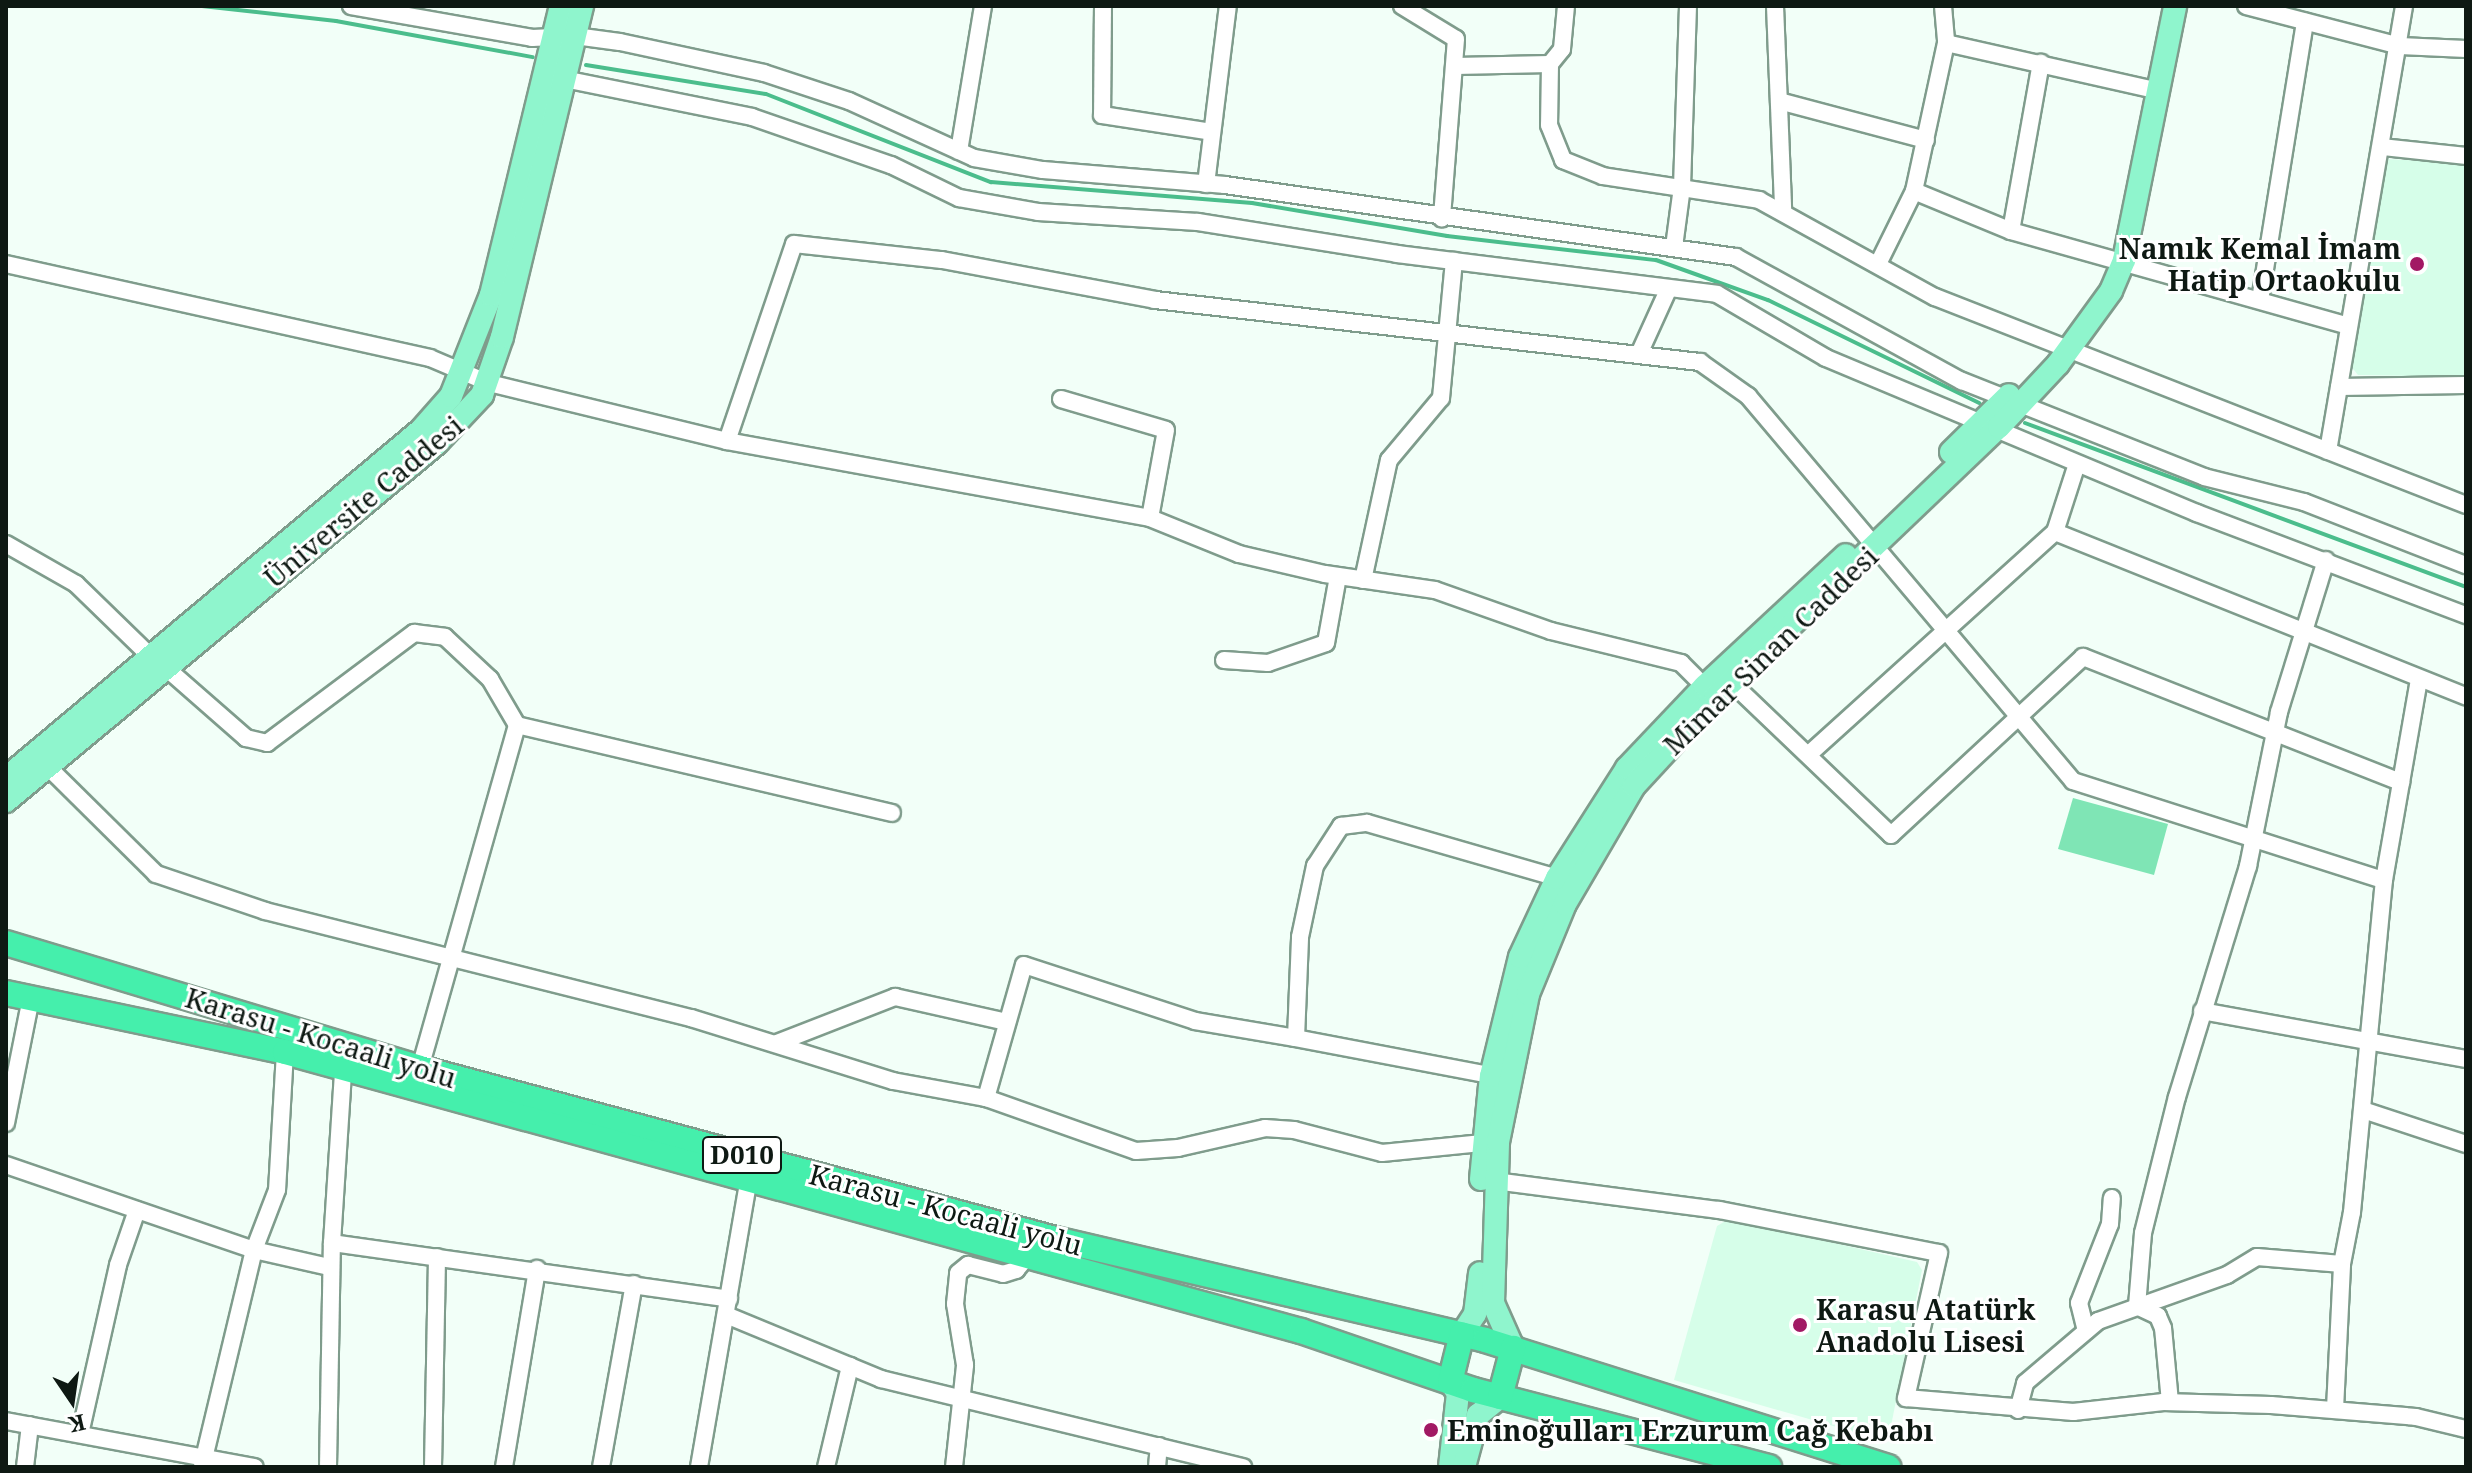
<!DOCTYPE html>
<meta charset="utf-8">
<style>
body{margin:0}
#map{position:relative;width:2472px;height:1473px;overflow:hidden;background:#f2fff8;font-family:"Noto Serif",serif}
div>[style]{position:absolute}
[style*='--x']{left:calc(var(--x)*1px);top:calc(var(--y)*1px);width:calc(var(--w)*1px);rotate:calc(var(--a)*1deg)}
.built>*{inset:0;background:#d6fee9}
.green>*{inset:0;background:#7fe5b5}
.stream>*{height:4px;margin:-2px;padding:0 2px;transform-origin:2px;border-radius:2px;background:#4bbd8c}
.roads{filter:drop-shadow(2px 0 #7f9c8c) drop-shadow(-2px 0 #7f9c8c) drop-shadow(0 2px #7f9c8c) drop-shadow(0 -2px #7f9c8c)}
.minor>*{height:16px;margin:-8px;padding:0 8px;transform-origin:8px;border-radius:8px;background:#fff}
.major>*{height:22px;margin:-11px;padding:0 11px;transform-origin:11px;border-radius:11px;background:#8ff5cd}
.highway>*{height:24px;margin:-12px;padding:0 12px;transform-origin:12px;border-radius:12px;background:#45efac}
.dots>*{width:22px;height:22px;translate:-50% -50%;box-sizing:border-box;border:4px solid #fff;border-radius:50%}
span{translate:-50% -50%;white-space:nowrap;text-align:center;line-height:1.15;-webkit-text-stroke:6px #fff;paint-order:stroke}
.shield-label span{padding:2px 6px;background:#fff;border:2px solid;border-radius:6px;-webkit-text-stroke-width:0}
.shield-label{font-size:26px;color:#0e1913;font-weight:700}
.poi-label{font-size:28px;color:#0e1913;font-weight:700}
.right{translate:-100% -50%;text-align:right}
.left{translate:0 -50%;text-align:left}
.street-label{font-size:28px;color:#0e1913}
.frame{position:absolute;inset:0;border:8px solid #0e1913;pointer-events:none}
.north{position:absolute;left:32px;top:1361px;width:80px;height:80px;-webkit-text-stroke:6px #fff;paint-order:stroke;rotate:167deg;font-size:22px;font-weight:700;line-height:32px;text-align:center;color:#0e1913}
.north::after{content:'';display:block;margin:auto;width:28px;height:36px;background:#0e1913;clip-path:polygon(50% 0,100% 100%,50% 72%,0 100%)}
</style>
<div id="map">
<div class="built">
<i style="clip-path:polygon(2386px 159px,2466px 163px,2466px 377px,2358px 375px,2349px 364px)"></i>
<i style="clip-path:polygon(1729px 1219px,1917px 1262px,1922px 1270px,1890px 1431px,1878px 1439px,1674px 1380px,1717px 1226px)"></i>
</div>
<div class="green">
<i style="clip-path:polygon(2073px 798px,2168px 824px,2154px 875px,2058px 849px)"></i>
</div>
<div class="stream">
<i style="--x:202;--y:6;--w:135;--a:6.4"></i>
<i style="--x:336;--y:21;--w:200;--a:10.4"></i>
<i style="--x:586;--y:65;--w:182;--a:9.2"></i>
<i style="--x:766;--y:94;--w:242;--a:21.4"></i>
<i style="--x:991;--y:182;--w:262;--a:4.6"></i>
<i style="--x:1252;--y:203;--w:198;--a:9.6"></i>
<i style="--x:1447;--y:236;--w:210;--a:6.6"></i>
<i style="--x:1656;--y:260;--w:119;--a:19.7"></i>
<i style="--x:1768;--y:300;--w:235;--a:26"></i>
<i style="--x:2025;--y:423;--w:471;--a:20.4"></i>
</div>
<div class="roads">
<div class="minor">
<i style="--x:351;--y:6;--w:184;--a:10"></i>
<i style="--x:532;--y:38;--w:43;--a:-2.7"></i>
<i style="--x:575;--y:36;--w:45;--a:7.6"></i>
<i style="--x:620;--y:42;--w:147;--a:12.1"></i>
<i style="--x:764;--y:73;--w:89;--a:18.2"></i>
<i style="--x:849;--y:101;--w:137;--a:24.5"></i>
<i style="--x:974;--y:158;--w:70;--a:9.9"></i>
<i style="--x:1043;--y:170;--w:183;--a:4.7"></i>
<i style="--x:1225;--y:185;--w:516;--a:8.02"></i>
<i style="--x:1736;--y:257;--w:258;--a:28.8"></i>
<i style="--x:1962;--y:381;--w:260;--a:21.6"></i>
<i style="--x:2204;--y:477;--w:103;--a:14"></i>
<i style="--x:2304;--y:502;--w:174;--a:21.3"></i>
<i style="--x:1103;--y:6;--w:109;--a:90.5"></i>
<i style="--x:1102;--y:115;--w:111;--a:8.8"></i>
<i style="--x:1402;--y:6;--w:63;--a:31.4"></i>
<i style="--x:1456;--y:39;--w:180;--a:94.5"></i>
<i style="--x:1775;--y:6;--w:203;--a:87.7"></i>
<i style="--x:1943;--y:6;--w:37;--a:85"></i>
<i style="--x:1946;--y:43;--w:214;--a:12.7"></i>
<i style="--x:2246;--y:6;--w:159;--a:14.6"></i>
<i style="--x:2400;--y:46;--w:66;--a:2.6"></i>
<i style="--x:1550;--y:64;--w:61;--a:90.9"></i>
<i style="--x:1549;--y:125;--w:38;--a:68"></i>
<i style="--x:1563;--y:160;--w:43;--a:21.8"></i>
<i style="--x:1603;--y:176;--w:158;--a:8.7"></i>
<i style="--x:1759;--y:200;--w:201;--a:28.9"></i>
<i style="--x:1935;--y:297;--w:570;--a:21.39"></i>
<i style="--x:1455;--y:66;--w:95;--a:-1.2"></i>
<i style="--x:1550;--y:64;--w:19;--a:-51"></i>
<i style="--x:1562;--y:49;--w:43;--a:-84.7"></i>
<i style="--x:554;--y:77;--w:202;--a:11.4"></i>
<i style="--x:752;--y:117;--w:147;--a:19.1"></i>
<i style="--x:891;--y:165;--w:76;--a:25.9"></i>
<i style="--x:959;--y:198;--w:80;--a:10"></i>
<i style="--x:1038;--y:212;--w:160;--a:3.6"></i>
<i style="--x:1198;--y:222;--w:202;--a:9.1"></i>
<i style="--x:1397;--y:254;--w:322;--a:7.1"></i>
<i style="--x:1717;--y:294;--w:126;--a:30.4"></i>
<i style="--x:1826;--y:358;--w:402;--a:22.7"></i>
<i style="--x:2197;--y:513;--w:288;--a:20.8"></i>
<i style="--x:1779;--y:101;--w:152;--a:14.9"></i>
<i style="--x:2382;--y:147;--w:84;--a:6.1"></i>
<i style="--x:959;--y:151;--w:147;--a:-80.6"></i>
<i style="--x:1206;--y:184;--w:179;--a:-83"></i>
<i style="--x:1914;--y:191;--w:105;--a:22.4"></i>
<i style="--x:2011;--y:231;--w:351;--a:15.7"></i>
<i style="--x:2011;--y:231;--w:171;--a:-79.9"></i>
<i style="--x:1674;--y:247;--w:61;--a:-82.4"></i>
<i style="--x:1682;--y:187;--w:181;--a:-88.1"></i>
<i style="--x:6;--y:264;--w:434;--a:12.5"></i>
<i style="--x:430;--y:358;--w:64;--a:23"></i>
<i style="--x:489;--y:383;--w:245;--a:13.7"></i>
<i style="--x:727;--y:441;--w:430;--a:10.3"></i>
<i style="--x:1150;--y:518;--w:96;--a:22"></i>
<i style="--x:1239;--y:554;--w:88;--a:13.1"></i>
<i style="--x:1325;--y:574;--w:111;--a:8.3"></i>
<i style="--x:1435;--y:590;--w:123;--a:19.5"></i>
<i style="--x:1551;--y:631;--w:134;--a:13.8"></i>
<i style="--x:1681;--y:663;--w:44;--a:45"></i>
<i style="--x:1878;--y:264;--w:81;--a:-63.7"></i>
<i style="--x:1914;--y:191;--w:151;--a:-77.8"></i>
<i style="--x:2260;--y:300;--w:282;--a:-80.8"></i>
<i style="--x:1639;--y:354;--w:72;--a:-65.6"></i>
<i style="--x:2339;--y:387;--w:127;--a:-0.9"></i>
<i style="--x:1061;--y:399;--w:109;--a:16.4"></i>
<i style="--x:1166;--y:430;--w:89;--a:100.3"></i>
<i style="--x:727;--y:441;--w:208;--a:-71.2"></i>
<i style="--x:794;--y:244;--w:149;--a:6.2"></i>
<i style="--x:942;--y:260;--w:217;--a:10.6"></i>
<i style="--x:1155;--y:300;--w:549;--a:6.49"></i>
<i style="--x:1700;--y:362;--w:59;--a:35.3"></i>
<i style="--x:1748;--y:396;--w:504;--a:49.83"></i>
<i style="--x:2073;--y:781;--w:326;--a:17.7"></i>
<i style="--x:2328;--y:451;--w:451;--a:-80.3"></i>
<i style="--x:2055;--y:532;--w:443;--a:21.8"></i>
<i style="--x:6;--y:544;--w:81;--a:29.7"></i>
<i style="--x:76;--y:584;--w:103;--a:44.2"></i>
<i style="--x:1363;--y:580;--w:123;--a:-77.8"></i>
<i style="--x:1389;--y:460;--w:81;--a:-50"></i>
<i style="--x:1441;--y:398;--w:138;--a:-84.6"></i>
<i style="--x:1224;--y:660;--w:44;--a:3.9"></i>
<i style="--x:1268;--y:663;--w:61;--a:-19"></i>
<i style="--x:1326;--y:643;--w:68;--a:-79.8"></i>
<i style="--x:165;--y:667;--w:108;--a:41.2"></i>
<i style="--x:246;--y:738;--w:22;--a:13"></i>
<i style="--x:267;--y:743;--w:184;--a:-36.8"></i>
<i style="--x:414;--y:633;--w:31;--a:7"></i>
<i style="--x:445;--y:637;--w:62;--a:43"></i>
<i style="--x:490;--y:679;--w:53;--a:59.6"></i>
<i style="--x:1732;--y:683;--w:220;--a:43.7"></i>
<i style="--x:1891;--y:835;--w:262;--a:-42.8"></i>
<i style="--x:2083;--y:657;--w:342;--a:21.5"></i>
<i style="--x:1808;--y:755;--w:333;--a:-42.1"></i>
<i style="--x:2055;--y:532;--w:71;--a:-72.1"></i>
<i style="--x:48;--y:767;--w:152;--a:44.7"></i>
<i style="--x:156;--y:874;--w:115;--a:18.7"></i>
<i style="--x:265;--y:911;--w:439;--a:14.1"></i>
<i style="--x:691;--y:1018;--w:212;--a:17.3"></i>
<i style="--x:893;--y:1081;--w:95;--a:10.4"></i>
<i style="--x:986;--y:1098;--w:159;--a:19.5"></i>
<i style="--x:1136;--y:1151;--w:42;--a:-4.1"></i>
<i style="--x:1178;--y:1148;--w:89;--a:-12.9"></i>
<i style="--x:1265;--y:1128;--w:29;--a:4"></i>
<i style="--x:1294;--y:1130;--w:91;--a:14.6"></i>
<i style="--x:1382;--y:1153;--w:111;--a:-5.7"></i>
<i style="--x:2202;--y:1011;--w:268;--a:10.3"></i>
<i style="--x:777;--y:1043;--w:127;--a:-21.3"></i>
<i style="--x:895;--y:997;--w:115;--a:12.6"></i>
<i style="--x:285;--y:1052;--w:138;--a:93.3"></i>
<i style="--x:277;--y:1190;--w:64;--a:111"></i>
<i style="--x:254;--y:1250;--w:77;--a:12.8"></i>
<i style="--x:420;--y:1068;--w:356;--a:-74.2"></i>
<i style="--x:517;--y:725;--w:385;--a:13.2"></i>
<i style="--x:1500;--y:1077;--w:208;--a:-169.2"></i>
<i style="--x:1296;--y:1038;--w:101;--a:-87.7"></i>
<i style="--x:1300;--y:937;--w:73;--a:-78.1"></i>
<i style="--x:1315;--y:866;--w:48;--a:-57"></i>
<i style="--x:1341;--y:826;--w:26;--a:-7"></i>
<i style="--x:1367;--y:823;--w:209;--a:16.1"></i>
<i style="--x:986;--y:1098;--w:138;--a:-74.1"></i>
<i style="--x:1024;--y:965;--w:180;--a:18.1"></i>
<i style="--x:1195;--y:1021;--w:102;--a:9.6"></i>
<i style="--x:2363;--y:1110;--w:108;--a:18.3"></i>
<i style="--x:6;--y:1123;--w:127;--a:-78.7"></i>
<i style="--x:6;--y:1165;--w:262;--a:18.9"></i>
<i style="--x:254;--y:1250;--w:223;--a:103.5"></i>
<i style="--x:1495;--y:1181;--w:226;--a:7.4"></i>
<i style="--x:1719;--y:1210;--w:224;--a:11.1"></i>
<i style="--x:1939;--y:1253;--w:149;--a:102.8"></i>
<i style="--x:1906;--y:1398;--w:168;--a:4.8"></i>
<i style="--x:2073;--y:1412;--w:91;--a:-6.3"></i>
<i style="--x:2163;--y:1402;--w:108;--a:1.6"></i>
<i style="--x:2271;--y:1405;--w:145;--a:4.7"></i>
<i style="--x:2416;--y:1417;--w:51;--a:13.5"></i>
<i style="--x:332;--y:1243;--w:172;--a:-86.3"></i>
<i style="--x:726;--y:1315;--w:168;--a:22.4"></i>
<i style="--x:881;--y:1379;--w:373;--a:13.7"></i>
<i style="--x:2086;--y:1331;--w:29;--a:-104"></i>
<i style="--x:2079;--y:1303;--w:85;--a:-68.6"></i>
<i style="--x:2110;--y:1224;--w:26;--a:-86"></i>
<i style="--x:2170;--y:1402;--w:74;--a:-95.4"></i>
<i style="--x:2163;--y:1328;--w:13;--a:-113"></i>
<i style="--x:2158;--y:1316;--w:23;--a:-155"></i>
<i style="--x:2137;--y:1306;--w:73;--a:-85.3"></i>
<i style="--x:2143;--y:1233;--w:140;--a:-76"></i>
<i style="--x:2177;--y:1097;--w:242;--a:-72.9"></i>
<i style="--x:2248;--y:866;--w:157;--a:-78.6"></i>
<i style="--x:2279;--y:712;--w:159;--a:-72.8"></i>
<i style="--x:2335;--y:1409;--w:145;--a:-87.2"></i>
<i style="--x:2342;--y:1264;--w:53;--a:-79.1"></i>
<i style="--x:2352;--y:1212;--w:334;--a:-84.5"></i>
<i style="--x:2384;--y:880;--w:204;--a:-80.1"></i>
<i style="--x:2018;--y:1410;--w:28;--a:-75"></i>
<i style="--x:2025;--y:1383;--w:96;--a:-40.3"></i>
<i style="--x:2098;--y:1321;--w:137;--a:-19.6"></i>
<i style="--x:2227;--y:1275;--w:35;--a:-31"></i>
<i style="--x:2257;--y:1257;--w:85;--a:4.7"></i>
<i style="--x:6;--y:1421;--w:253;--a:10.5"></i>
<i style="--x:80;--y:1434;--w:173;--a:-77.3"></i>
<i style="--x:118;--y:1265;--w:58;--a:-70.9"></i>
<i style="--x:25;--y:1467;--w:42;--a:-83.2"></i>
<i style="--x:328;--y:1467;--w:224;--a:-89"></i>
<i style="--x:332;--y:1243;--w:401;--a:8"></i>
<i style="--x:433;--y:1467;--w:210;--a:-88.9"></i>
<i style="--x:504;--y:1467;--w:201;--a:-80.5"></i>
<i style="--x:601;--y:1467;--w:186;--a:-79.8"></i>
<i style="--x:699;--y:1467;--w:289;--a:-80.2"></i>
<i style="--x:826;--y:1467;--w:104;--a:-76.6"></i>
<i style="--x:954;--y:1467;--w:103;--a:-83.8"></i>
<i style="--x:965;--y:1365;--w:62;--a:-99.3"></i>
<i style="--x:955;--y:1304;--w:31;--a:-84"></i>
<i style="--x:958;--y:1273;--w:13;--a:-39"></i>
<i style="--x:968;--y:1265;--w:36;--a:14"></i>
<i style="--x:1003;--y:1274;--w:14;--a:-17"></i>
<i style="--x:1016;--y:1270;--w:17;--a:-50"></i>
<i style="--x:1157;--y:1467;--w:21;--a:-85"></i>
</div>
<div class="major">
<i style="--x:1951;--y:452;--w:81;--a:-44.5"></i>
<i style="--x:6;--y:778;--w:542;--a:-39.98"></i>
<i style="--x:421;--y:430;--w:45;--a:-48.6"></i>
<i style="--x:451;--y:396;--w:109;--a:-68.4"></i>
<i style="--x:491;--y:295;--w:297;--a:-76.4"></i>
<i style="--x:6;--y:801;--w:560;--a:-39.71"></i>
<i style="--x:437;--y:443;--w:66;--a:-46.8"></i>
<i style="--x:482;--y:395;--w:61;--a:-71"></i>
<i style="--x:502;--y:337;--w:341;--a:-76.4"></i>
<i style="--x:1481;--y:1179;--w:103;--a:-84.5"></i>
<i style="--x:1491;--y:1076;--w:122;--a:-76.3"></i>
<i style="--x:1520;--y:957;--w:87;--a:-64.9"></i>
<i style="--x:1557;--y:878;--w:130;--a:-57.5"></i>
<i style="--x:1627;--y:768;--w:113;--a:-46.4"></i>
<i style="--x:1705;--y:686;--w:192;--a:-42.9"></i>
<i style="--x:1462;--y:1334;--w:24;--a:-57"></i>
<i style="--x:1475;--y:1314;--w:41;--a:-83"></i>
<i style="--x:1513;--y:1348;--w:49;--a:-114"></i>
<i style="--x:1493;--y:1303;--w:161;--a:-88.2"></i>
<i style="--x:1498;--y:1142;--w:151;--a:-78.5"></i>
<i style="--x:1528;--y:994;--w:97;--a:-67.7"></i>
<i style="--x:1565;--y:904;--w:137;--a:-59.7"></i>
<i style="--x:1634;--y:786;--w:121;--a:-47.3"></i>
<i style="--x:1716;--y:697;--w:391;--a:-43.7"></i>
<i style="--x:1999;--y:427;--w:86;--a:-46.9"></i>
<i style="--x:2058;--y:364;--w:90;--a:-54"></i>
<i style="--x:2111;--y:291;--w:34;--a:-67"></i>
<i style="--x:2124;--y:260;--w:259;--a:-78.6"></i>
<i style="--x:1450;--y:1382;--w:14;--a:54"></i>
<i style="--x:1458;--y:1393;--w:74;--a:96.2"></i>
<i style="--x:1464;--y:1467;--w:54;--a:-74.9"></i>
<i style="--x:1478;--y:1415;--w:28;--a:-39"></i>
</div>
<div class="highway">
<i style="--x:6;--y:943;--w:432;--a:16.8"></i>
<i style="--x:420;--y:1068;--w:658;--a:15.07"></i>
<i style="--x:1055;--y:1239;--w:442;--a:13.2"></i>
<i style="--x:1485;--y:1340;--w:423;--a:17.5"></i>
<i style="--x:6;--y:993;--w:285;--a:11.9"></i>
<i style="--x:285;--y:1052;--w:1054;--a:15.36"></i>
<i style="--x:1301;--y:1331;--w:182;--a:18.9"></i>
<i style="--x:1473;--y:1390;--w:306;--a:14.6"></i>
<i style="--x:1450;--y:1382;--w:49;--a:-76"></i>
<i style="--x:1500;--y:1397;--w:51;--a:-75.1"></i>
</div>
</div>
<div class="dots">
<i style="left:2417px;top:264px;background:#a21964"></i>
<i style="left:1800px;top:1325px;background:#a21964"></i>
<i style="left:1431px;top:1430px;background:#a21964"></i>
</div>
<div class="shield-label">
<span style="left:742px;top:1155px">D010</span>
</div>
<div class="poi-label">
<span class="right" style="left:2401px;top:264px">Namık Kemal İmam<br>Hatip Ortaokulu</span>
<span class="left" style="left:1816px;top:1325px">Karasu Atatürk<br>Anadolu Lisesi</span>
<span class="left" style="left:1447px;top:1430px">Eminoğulları Erzurum Cağ Kebabı</span>
</div>
<div class="street-label">
<span style="left:363px;top:501px;rotate:-40deg">Üniversite Caddesi</span>
<span style="left:1770px;top:650px;rotate:-44deg">Mimar Sinan Caddesi</span>
<span style="left:321px;top:1037px;rotate:17deg">Karasu - Kocaali yolu</span>
<span style="left:946px;top:1209px;rotate:15deg">Karasu - Kocaali yolu</span>
</div>
<div class="frame"></div>
<div class="north">K</div>
</div>
